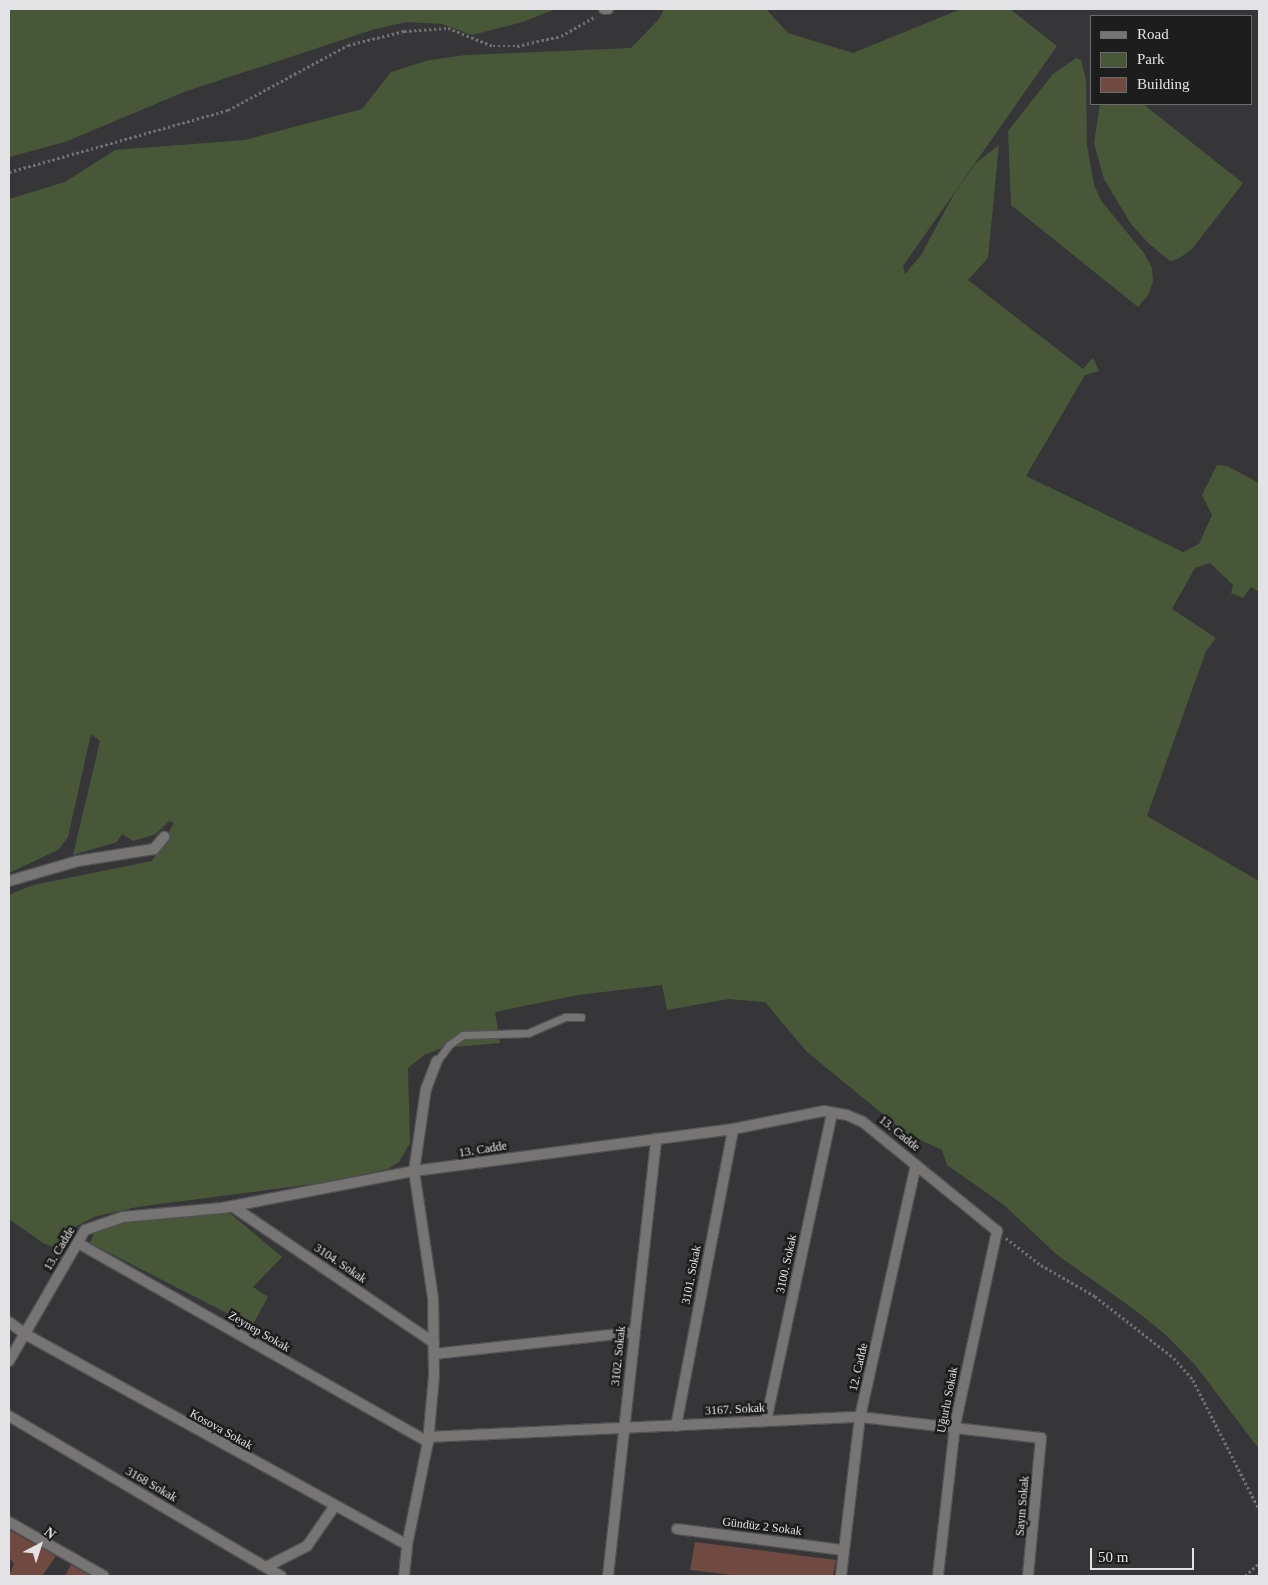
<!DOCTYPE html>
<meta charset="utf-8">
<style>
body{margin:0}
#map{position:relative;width:1268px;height:1585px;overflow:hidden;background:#363538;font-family:Georgia,serif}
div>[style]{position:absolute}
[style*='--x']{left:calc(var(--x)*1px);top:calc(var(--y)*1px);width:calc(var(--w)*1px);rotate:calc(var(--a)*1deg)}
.green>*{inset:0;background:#495739}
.building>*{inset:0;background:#704a41}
.path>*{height:2.5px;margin-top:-1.25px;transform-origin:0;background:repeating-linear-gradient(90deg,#707072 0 2.5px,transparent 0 5px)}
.roads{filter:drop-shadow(1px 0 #525154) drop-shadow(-1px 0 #525154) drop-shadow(0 1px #525154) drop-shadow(0 -1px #525154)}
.service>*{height:7px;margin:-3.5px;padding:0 3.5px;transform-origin:3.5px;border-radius:3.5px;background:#777574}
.minor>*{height:10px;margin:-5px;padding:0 5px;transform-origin:5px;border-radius:5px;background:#777574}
span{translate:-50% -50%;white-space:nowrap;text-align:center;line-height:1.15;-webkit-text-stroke:5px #1d1d1e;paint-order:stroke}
.street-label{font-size:12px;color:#e3e3e5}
.frame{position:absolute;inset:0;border:10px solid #e3e3e5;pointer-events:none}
.legend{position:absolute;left:1090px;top:15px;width:162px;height:90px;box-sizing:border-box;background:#1d1d1e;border:1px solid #6c6c6e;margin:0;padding:6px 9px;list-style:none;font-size:15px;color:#e3e3e5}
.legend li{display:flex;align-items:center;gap:10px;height:25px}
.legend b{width:25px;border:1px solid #6c6c6e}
.north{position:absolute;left:15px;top:1520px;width:50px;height:50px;-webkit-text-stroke:4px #1d1d1e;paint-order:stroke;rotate:40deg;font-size:14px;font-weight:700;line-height:20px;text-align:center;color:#e3e3e5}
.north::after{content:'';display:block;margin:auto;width:18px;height:22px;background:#e3e3e5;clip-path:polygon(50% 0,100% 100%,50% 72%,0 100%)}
.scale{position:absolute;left:1090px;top:1548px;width:104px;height:22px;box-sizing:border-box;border:2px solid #e3e3e5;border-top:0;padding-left:6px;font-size:15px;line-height:18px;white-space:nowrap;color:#e3e3e5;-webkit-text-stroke:4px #1d1d1e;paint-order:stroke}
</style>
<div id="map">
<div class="green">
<i style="clip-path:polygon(9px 9px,555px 9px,523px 22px,472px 35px,442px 24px,407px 22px,375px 29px,184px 92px,65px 142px,9px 157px)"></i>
<i style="clip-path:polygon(664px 9px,766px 9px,788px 33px,853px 53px,961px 9px,1010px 9px,1057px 46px,903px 266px,905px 274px,921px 255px,954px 194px,976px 163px,999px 145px,988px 258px,968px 280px,1083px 369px,1093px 358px,1099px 371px,1085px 375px,1026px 476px,1183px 552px,1199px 544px,1212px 515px,1202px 495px,1217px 465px,1227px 466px,1259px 483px,1259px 592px,1251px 587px,1243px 598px,1231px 593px,1233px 585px,1210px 563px,1195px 568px,1172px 609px,1216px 638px,1206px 651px,1147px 816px,1259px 881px,1259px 1449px,1196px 1366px,1166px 1335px,1135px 1310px,1056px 1254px,1004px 1205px,947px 1165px,942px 1150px,907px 1134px,806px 1051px,765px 1002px,729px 999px,667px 1010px,662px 985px,578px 995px,495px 1012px,500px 1043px,442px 1048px,424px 1055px,408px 1068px,410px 1143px,399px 1162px,388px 1169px,321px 1183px,137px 1207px,94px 1217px,75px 1227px,55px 1248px,43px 1243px,9px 1219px,9px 895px,33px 885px,152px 861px,174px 823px,169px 821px,156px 834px,133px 841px,122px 834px,117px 842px,73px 855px,100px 741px,91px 734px,68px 837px,58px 850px,9px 873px,9px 199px,65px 182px,115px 150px,245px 140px,362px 109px,391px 72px,429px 60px,466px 55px,631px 48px,659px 19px)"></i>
<i style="clip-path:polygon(1076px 58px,1081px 60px,1086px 80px,1087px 145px,1094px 185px,1102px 202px,1144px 253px,1152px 268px,1153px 281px,1149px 294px,1138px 307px,1011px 205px,1008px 131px,1053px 74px)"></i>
<i style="clip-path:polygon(1100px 104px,1143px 104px,1243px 183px,1192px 249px,1178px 259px,1170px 261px,1148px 243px,1131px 224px,1104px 179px,1094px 143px)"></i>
<i style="clip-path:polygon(225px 1209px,282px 1257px,253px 1287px,268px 1297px,252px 1326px,90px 1243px,94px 1233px,125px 1221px)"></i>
</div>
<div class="building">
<i style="clip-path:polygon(9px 1530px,56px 1556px,42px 1576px,9px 1576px,14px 1564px,9px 1557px)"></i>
<i style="clip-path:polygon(695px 1542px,836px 1560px,833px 1576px,740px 1576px,690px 1570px)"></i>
<i style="clip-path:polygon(71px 1565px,91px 1576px,65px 1576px)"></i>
</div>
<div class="path">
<i style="--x:9;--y:172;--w:228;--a:-15.8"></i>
<i style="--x:228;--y:110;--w:136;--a:-28.4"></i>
<i style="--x:348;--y:45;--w:58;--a:-14"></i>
<i style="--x:404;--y:31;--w:44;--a:-3.9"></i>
<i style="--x:448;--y:28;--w:48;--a:21.8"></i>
<i style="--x:493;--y:46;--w:24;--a:0"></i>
<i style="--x:517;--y:46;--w:45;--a:-12.8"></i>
<i style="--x:561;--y:36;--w:40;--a:-29.7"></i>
<i style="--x:1006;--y:1238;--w:44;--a:37.6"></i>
<i style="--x:1041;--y:1265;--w:62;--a:29.9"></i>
<i style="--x:1095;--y:1296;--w:100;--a:38.1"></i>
<i style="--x:1174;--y:1358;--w:29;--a:49"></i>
<i style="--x:1193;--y:1380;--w:145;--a:62.9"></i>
<i style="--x:1245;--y:1576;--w:19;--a:-43"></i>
</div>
<div class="roads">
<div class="service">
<i style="--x:437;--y:1061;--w:21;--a:-53"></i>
<i style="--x:450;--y:1044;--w:16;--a:-35"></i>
<i style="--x:463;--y:1035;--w:65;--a:-1.8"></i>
<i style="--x:528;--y:1033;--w:40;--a:-23.4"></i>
<i style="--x:565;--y:1017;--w:16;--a:0"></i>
</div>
<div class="minor">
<i style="--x:604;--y:9;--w:4;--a:0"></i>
<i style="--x:9;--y:881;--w:72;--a:-16.2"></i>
<i style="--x:78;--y:861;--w:77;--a:-9"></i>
<i style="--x:154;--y:849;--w:16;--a:-50"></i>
<i style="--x:232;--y:1206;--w:244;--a:34.1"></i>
<i style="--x:78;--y:1243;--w:403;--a:29.6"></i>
<i style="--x:9;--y:1322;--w:20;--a:37"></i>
<i style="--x:25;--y:1334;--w:436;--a:28.9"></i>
<i style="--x:434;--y:1354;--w:202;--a:-6.2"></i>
<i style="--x:9;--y:1361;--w:151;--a:-59.9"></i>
<i style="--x:85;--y:1230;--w:40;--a:-18.9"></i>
<i style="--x:123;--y:1217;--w:99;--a:-5.2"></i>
<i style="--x:222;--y:1208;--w:196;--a:-10.9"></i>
<i style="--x:414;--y:1171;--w:322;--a:-7.5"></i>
<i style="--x:733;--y:1129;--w:93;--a:-11.2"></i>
<i style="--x:824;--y:1111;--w:23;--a:10"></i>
<i style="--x:847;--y:1115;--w:17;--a:24"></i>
<i style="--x:863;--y:1122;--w:173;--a:39.1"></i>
<i style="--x:997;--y:1231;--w:199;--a:102.2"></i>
<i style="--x:955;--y:1426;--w:151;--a:96.5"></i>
<i style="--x:9;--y:1416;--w:316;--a:30.5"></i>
<i style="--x:766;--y:1421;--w:315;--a:-77.9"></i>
<i style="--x:676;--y:1426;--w:302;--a:-79.1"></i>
<i style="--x:428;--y:1437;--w:432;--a:-2.7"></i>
<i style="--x:860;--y:1417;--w:182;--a:6.6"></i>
<i style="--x:1041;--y:1438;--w:139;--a:95.4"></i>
<i style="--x:9;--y:1522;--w:109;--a:29.6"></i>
<i style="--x:677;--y:1529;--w:168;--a:7.2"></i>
<i style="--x:266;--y:1567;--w:46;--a:-27.1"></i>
<i style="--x:307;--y:1546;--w:47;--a:-55.3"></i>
<i style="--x:404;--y:1576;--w:31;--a:-84"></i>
<i style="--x:407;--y:1545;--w:105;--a:-78.5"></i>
<i style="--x:428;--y:1442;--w:66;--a:-84.8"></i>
<i style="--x:434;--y:1376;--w:78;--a:-90.7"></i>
<i style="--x:433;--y:1298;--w:128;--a:-98.5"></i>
<i style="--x:414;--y:1171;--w:83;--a:-81.7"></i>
<i style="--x:426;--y:1089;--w:30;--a:-69"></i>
<i style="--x:608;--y:1576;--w:440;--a:-83.7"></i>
<i style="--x:841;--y:1576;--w:160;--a:-83.2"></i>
<i style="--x:860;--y:1417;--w:258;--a:-77.5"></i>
</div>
</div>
<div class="street-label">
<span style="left:899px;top:1134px;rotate:39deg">13. Cadde</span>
<span style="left:483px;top:1150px;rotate:-9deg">13. Cadde</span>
<span style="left:60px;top:1249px;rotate:-59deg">13. Cadde</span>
<span style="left:340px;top:1264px;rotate:34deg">3104. Sokak</span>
<span style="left:787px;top:1264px;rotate:-78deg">3100. Sokak</span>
<span style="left:692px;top:1275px;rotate:-79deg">3101. Sokak</span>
<span style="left:259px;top:1332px;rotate:30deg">Zeynep Sokak</span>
<span style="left:619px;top:1356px;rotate:-84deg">3102. Sokak</span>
<span style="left:859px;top:1367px;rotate:-77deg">12. Cadde</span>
<span style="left:948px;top:1400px;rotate:-79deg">Uğurlu Sokak</span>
<span style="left:735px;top:1410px;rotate:-3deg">3167. Sokak</span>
<span style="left:221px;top:1430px;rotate:29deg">Kosova Sokak</span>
<span style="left:151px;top:1485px;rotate:30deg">3168 Sokak</span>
<span style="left:1023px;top:1506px;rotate:-85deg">Sayın Sokak</span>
<span style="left:762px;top:1527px;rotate:7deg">Gündüz 2 Sokak</span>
</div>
<div class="frame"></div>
<ul class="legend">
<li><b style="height:6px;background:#777574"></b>Road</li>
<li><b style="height:14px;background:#495739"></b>Park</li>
<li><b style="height:14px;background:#704a41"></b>Building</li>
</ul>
<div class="north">N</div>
<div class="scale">50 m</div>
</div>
